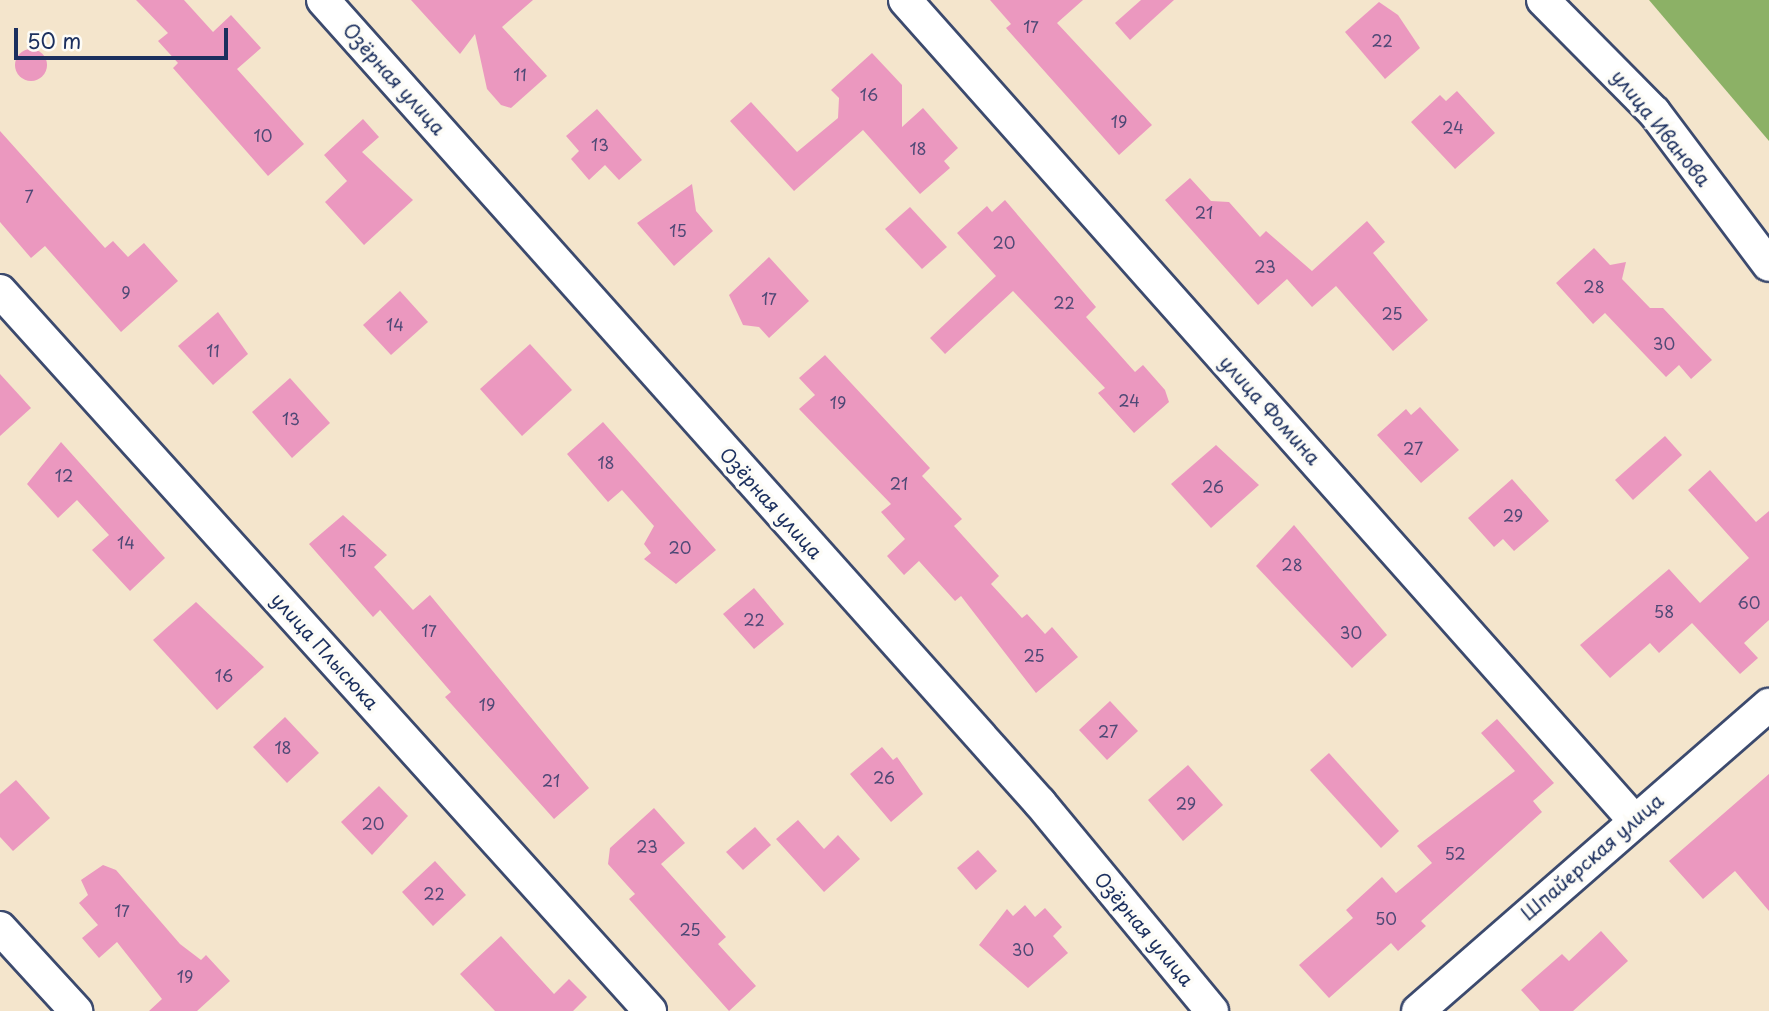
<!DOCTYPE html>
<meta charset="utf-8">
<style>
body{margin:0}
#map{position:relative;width:1769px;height:1011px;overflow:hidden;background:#f4e5cc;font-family:"Playpen Sans",sans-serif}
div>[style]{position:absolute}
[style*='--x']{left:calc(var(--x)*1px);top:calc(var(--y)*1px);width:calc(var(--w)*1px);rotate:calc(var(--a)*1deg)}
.forest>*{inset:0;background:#8cb166}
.building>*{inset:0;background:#eb98bf}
.round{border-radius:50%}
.roads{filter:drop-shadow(2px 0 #3c4a6e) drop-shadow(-2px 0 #3c4a6e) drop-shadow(0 2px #3c4a6e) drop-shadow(0 -2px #3c4a6e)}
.minor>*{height:32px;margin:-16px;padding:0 16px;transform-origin:16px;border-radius:16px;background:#fff}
span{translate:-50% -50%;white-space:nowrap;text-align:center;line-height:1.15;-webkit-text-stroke:7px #fdfcf7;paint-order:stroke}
.number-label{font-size:16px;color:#4f4976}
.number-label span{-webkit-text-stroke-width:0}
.street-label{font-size:19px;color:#1b2f5e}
.scale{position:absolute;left:14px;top:28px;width:214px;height:32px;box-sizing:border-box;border:4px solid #1b2f5e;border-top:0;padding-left:9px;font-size:21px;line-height:24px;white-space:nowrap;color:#1b2f5e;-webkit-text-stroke:5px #fdfcf7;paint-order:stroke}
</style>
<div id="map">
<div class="forest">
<i style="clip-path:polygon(1649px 0,1769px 0,1769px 141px)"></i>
</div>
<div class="building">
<i style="clip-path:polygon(136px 0,184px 0,213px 32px,231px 15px,261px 48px,237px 69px,304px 144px,268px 176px,173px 68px,178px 63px,158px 41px,168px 33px)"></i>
<i style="clip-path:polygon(411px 0,533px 0,502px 27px,547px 76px,511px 108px,501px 105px,487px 89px,475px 34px,460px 54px)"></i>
<i style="clip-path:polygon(990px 0,1083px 0,1057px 23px,1152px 125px,1119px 155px,1006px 28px,1011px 24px)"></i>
<i style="clip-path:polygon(1141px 0,1174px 0,1130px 40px,1115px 23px)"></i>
<i style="clip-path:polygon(1379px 2px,1398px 15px,1420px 48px,1385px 79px,1345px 32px)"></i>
<i class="round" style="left:15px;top:49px;width:32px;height:32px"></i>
<i style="clip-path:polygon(872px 53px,902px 85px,902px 127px,923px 108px,958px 148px,944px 161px,950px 168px,920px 194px,863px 130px,794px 191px,730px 121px,751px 102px,797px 152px,838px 118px,839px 98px,831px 90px)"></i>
<i style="clip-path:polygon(1457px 91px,1495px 133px,1455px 169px,1411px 122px,1440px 95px,1446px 101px)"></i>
<i style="clip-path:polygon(597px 109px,642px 160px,619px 180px,605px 165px,589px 180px,571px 159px,579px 151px,566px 136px)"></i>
<i style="clip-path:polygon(363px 119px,379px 137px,362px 152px,413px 200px,364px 245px,325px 202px,347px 181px,324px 155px)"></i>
<i style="clip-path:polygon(0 131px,105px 248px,113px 241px,128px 257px,144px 243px,178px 281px,121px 332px,45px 246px,31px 258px,0 222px)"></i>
<i style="clip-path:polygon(1190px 178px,1211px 201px,1229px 202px,1260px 237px,1266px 231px,1312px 271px,1367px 221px,1385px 242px,1373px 253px,1428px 320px,1393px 351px,1336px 286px,1312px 307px,1287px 279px,1258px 305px,1165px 200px)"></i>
<i style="clip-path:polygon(692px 184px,696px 211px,713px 231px,674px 266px,637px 223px)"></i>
<i style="clip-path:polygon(1005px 200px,1096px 307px,1086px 317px,1135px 372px,1143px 365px,1165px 390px,1169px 402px,1134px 433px,1098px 393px,1105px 388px,1013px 291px,945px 354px,930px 338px,996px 276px,957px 233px,987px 206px,992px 212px)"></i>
<i style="clip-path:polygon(910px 207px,947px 247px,922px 269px,885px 229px)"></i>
<i style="clip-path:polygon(1594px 248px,1610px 265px,1626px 262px,1622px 279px,1650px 308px,1663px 308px,1712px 360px,1691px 379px,1679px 365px,1666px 377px,1605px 313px,1593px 324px,1556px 283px)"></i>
<i style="clip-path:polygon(769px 257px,809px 301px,769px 338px,759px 327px,743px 325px,729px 295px)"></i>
<i style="clip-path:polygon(400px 291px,428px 322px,391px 355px,363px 325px)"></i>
<i style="clip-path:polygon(218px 312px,248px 354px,213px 385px,178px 346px)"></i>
<i style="clip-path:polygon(530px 344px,572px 390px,522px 436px,480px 389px)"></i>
<i style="clip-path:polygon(825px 355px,930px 468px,922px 476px,962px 519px,954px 526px,999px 576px,991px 584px,1022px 618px,1027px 614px,1045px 634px,1052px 627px,1078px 657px,1036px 693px,961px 596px,955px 601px,919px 561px,904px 575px,887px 556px,905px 539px,881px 512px,891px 504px,799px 409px,815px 395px,799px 378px)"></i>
<i style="clip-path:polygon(0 374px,31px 408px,0 436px)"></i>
<i style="clip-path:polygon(290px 378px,330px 423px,292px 458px,252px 412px)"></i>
<i style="clip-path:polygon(1420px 407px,1459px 450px,1421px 483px,1377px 435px,1406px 409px,1411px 415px)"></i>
<i style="clip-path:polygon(603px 422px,716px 550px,676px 584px,644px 559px,651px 553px,644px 544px,654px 526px,622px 490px,608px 502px,567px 454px)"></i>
<i style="clip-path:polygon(1665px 436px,1682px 455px,1633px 500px,1615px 480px)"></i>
<i style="clip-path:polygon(61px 442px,165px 558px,130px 591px,92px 550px,109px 535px,77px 500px,58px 518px,27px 484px)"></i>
<i style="clip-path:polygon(1216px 445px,1259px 485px,1211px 528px,1171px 484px)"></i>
<i style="clip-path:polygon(1710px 470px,1756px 522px,1769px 511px,1769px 620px,1744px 643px,1758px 658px,1740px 674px,1692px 623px,1659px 653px,1650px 643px,1610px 678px,1580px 645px,1607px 622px,1669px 569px,1700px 603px,1749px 558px,1688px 490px)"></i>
<i style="clip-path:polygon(1512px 479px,1549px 521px,1514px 551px,1503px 539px,1494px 547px,1468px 518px)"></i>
<i style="clip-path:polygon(343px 515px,387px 555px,374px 567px,413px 610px,430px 595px,589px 788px,554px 819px,445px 697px,451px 692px,380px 610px,373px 617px,309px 544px)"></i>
<i style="clip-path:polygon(1294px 525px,1387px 635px,1352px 668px,1256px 566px)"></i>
<i style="clip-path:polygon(754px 588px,784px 624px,754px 649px,723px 614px)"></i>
<i style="clip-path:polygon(196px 602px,264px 667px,217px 710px,153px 640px)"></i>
<i style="clip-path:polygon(1110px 701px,1138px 731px,1107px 760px,1079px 730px)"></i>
<i style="clip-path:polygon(285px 717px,319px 753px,287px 783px,253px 747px)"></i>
<i style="clip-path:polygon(1497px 719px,1554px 783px,1533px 801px,1542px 812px,1421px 921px,1426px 926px,1398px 951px,1391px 943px,1329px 998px,1299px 965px,1353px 918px,1346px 910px,1382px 877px,1396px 893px,1432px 863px,1417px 846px,1515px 771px,1481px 733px)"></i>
<i style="clip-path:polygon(882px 747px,893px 760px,897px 757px,923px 794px,891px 822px,850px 774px)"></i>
<i style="clip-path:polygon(1329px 753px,1399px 831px,1381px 848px,1310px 770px)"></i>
<i style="clip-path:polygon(1188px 765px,1223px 805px,1183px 841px,1148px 800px)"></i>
<i style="clip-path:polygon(1769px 774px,1769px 911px,1735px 871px,1703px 899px,1669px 861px)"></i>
<i style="clip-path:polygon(16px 780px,50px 818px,13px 851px,0 837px,0 794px)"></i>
<i style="clip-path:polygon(379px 786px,408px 816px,372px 855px,341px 822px)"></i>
<i style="clip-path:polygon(654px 808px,685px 843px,661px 864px,726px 937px,718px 944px,756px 986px,729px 1011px,629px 899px,635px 894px,608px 864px,610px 848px)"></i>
<i style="clip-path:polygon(798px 820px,824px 849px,838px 835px,860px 859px,824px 892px,776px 839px)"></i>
<i style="clip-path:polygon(755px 827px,771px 845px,743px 870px,726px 852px)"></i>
<i style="clip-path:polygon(978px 850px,997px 871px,976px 890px,957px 868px)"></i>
<i style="clip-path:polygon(435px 861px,466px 895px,433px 926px,402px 892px)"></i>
<i style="clip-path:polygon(103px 865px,116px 870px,180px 944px,201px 960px,206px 955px,230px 981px,197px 1011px,149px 1011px,162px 999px,117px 942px,99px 958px,82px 938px,98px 925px,79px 903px,88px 895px,81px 880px)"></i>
<i style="clip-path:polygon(1025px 905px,1035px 917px,1045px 908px,1062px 927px,1053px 936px,1068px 953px,1028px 988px,979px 945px,1007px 909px,1013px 916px)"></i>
<i style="clip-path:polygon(1601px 931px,1628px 961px,1573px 1011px,1540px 1011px,1521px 990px,1562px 954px,1569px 961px)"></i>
<i style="clip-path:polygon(501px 936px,554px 994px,569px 979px,587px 997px,573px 1011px,495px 1011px,460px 974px)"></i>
</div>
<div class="roads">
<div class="minor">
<i style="--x:323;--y:0;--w:1077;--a:48.24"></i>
<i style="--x:1040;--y:803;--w:270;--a:50.4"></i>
<i style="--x:905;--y:0;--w:1097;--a:48.36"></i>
<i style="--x:1543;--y:0;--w:158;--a:45.3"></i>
<i style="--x:1654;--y:112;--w:191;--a:53.1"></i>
<i style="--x:0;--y:291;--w:970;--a:47.92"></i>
<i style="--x:0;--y:928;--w:113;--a:47.5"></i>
<i style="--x:1418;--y:1011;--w:466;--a:-41.1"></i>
</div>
</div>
<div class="number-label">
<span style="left:1031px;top:26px">17</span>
<span style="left:1382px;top:40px">22</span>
<span style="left:520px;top:74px">11</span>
<span style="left:869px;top:94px">16</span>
<span style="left:1119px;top:121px">19</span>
<span style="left:1453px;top:127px">24</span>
<span style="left:263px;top:135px">10</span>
<span style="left:600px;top:144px">13</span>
<span style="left:918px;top:148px">18</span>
<span style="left:29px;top:196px">7</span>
<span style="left:1204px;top:212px">21</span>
<span style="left:678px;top:230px">15</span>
<span style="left:1004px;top:242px">20</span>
<span style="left:1265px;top:266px">23</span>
<span style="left:1594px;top:286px">28</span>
<span style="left:126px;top:292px">9</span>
<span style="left:769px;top:298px">17</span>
<span style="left:1064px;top:302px">22</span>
<span style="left:1392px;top:313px">25</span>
<span style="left:395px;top:324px">14</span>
<span style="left:1664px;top:343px">30</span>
<span style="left:213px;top:350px">11</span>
<span style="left:1129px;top:400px">24</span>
<span style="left:838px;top:402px">19</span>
<span style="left:291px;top:418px">13</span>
<span style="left:1413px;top:448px">27</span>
<span style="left:606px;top:462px">18</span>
<span style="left:64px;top:475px">12</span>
<span style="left:899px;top:483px">21</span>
<span style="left:1213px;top:486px">26</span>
<span style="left:1513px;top:515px">29</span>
<span style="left:126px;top:542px">14</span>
<span style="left:680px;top:547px">20</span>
<span style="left:348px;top:550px">15</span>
<span style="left:1292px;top:564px">28</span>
<span style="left:1749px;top:602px">60</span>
<span style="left:1664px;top:611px">58</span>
<span style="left:754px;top:619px">22</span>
<span style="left:429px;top:630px">17</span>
<span style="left:1351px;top:632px">30</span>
<span style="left:1034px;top:655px">25</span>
<span style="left:224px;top:675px">16</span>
<span style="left:487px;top:704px">19</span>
<span style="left:1108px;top:731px">27</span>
<span style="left:283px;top:747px">18</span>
<span style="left:884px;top:777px">26</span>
<span style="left:551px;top:780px">21</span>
<span style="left:1186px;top:803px">29</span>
<span style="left:373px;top:823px">20</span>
<span style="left:647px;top:846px">23</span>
<span style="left:1455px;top:853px">52</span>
<span style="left:434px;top:893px">22</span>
<span style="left:122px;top:910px">17</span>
<span style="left:1386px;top:918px">50</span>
<span style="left:690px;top:929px">25</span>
<span style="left:1023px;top:949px">30</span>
<span style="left:185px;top:976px">19</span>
</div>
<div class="street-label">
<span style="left:394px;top:79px;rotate:48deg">Озёрная улица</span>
<span style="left:1661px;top:128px;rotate:51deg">улица Иванова</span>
<span style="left:1270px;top:410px;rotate:48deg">улица Фомина</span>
<span style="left:771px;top:503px;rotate:48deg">Озёрная улица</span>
<span style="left:325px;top:651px;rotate:48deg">улица Плысюка</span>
<span style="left:1592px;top:857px;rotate:-41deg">Шпайерская улица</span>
<span style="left:1144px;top:929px;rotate:50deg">Озёрная улица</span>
</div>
<div class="scale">50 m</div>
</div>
